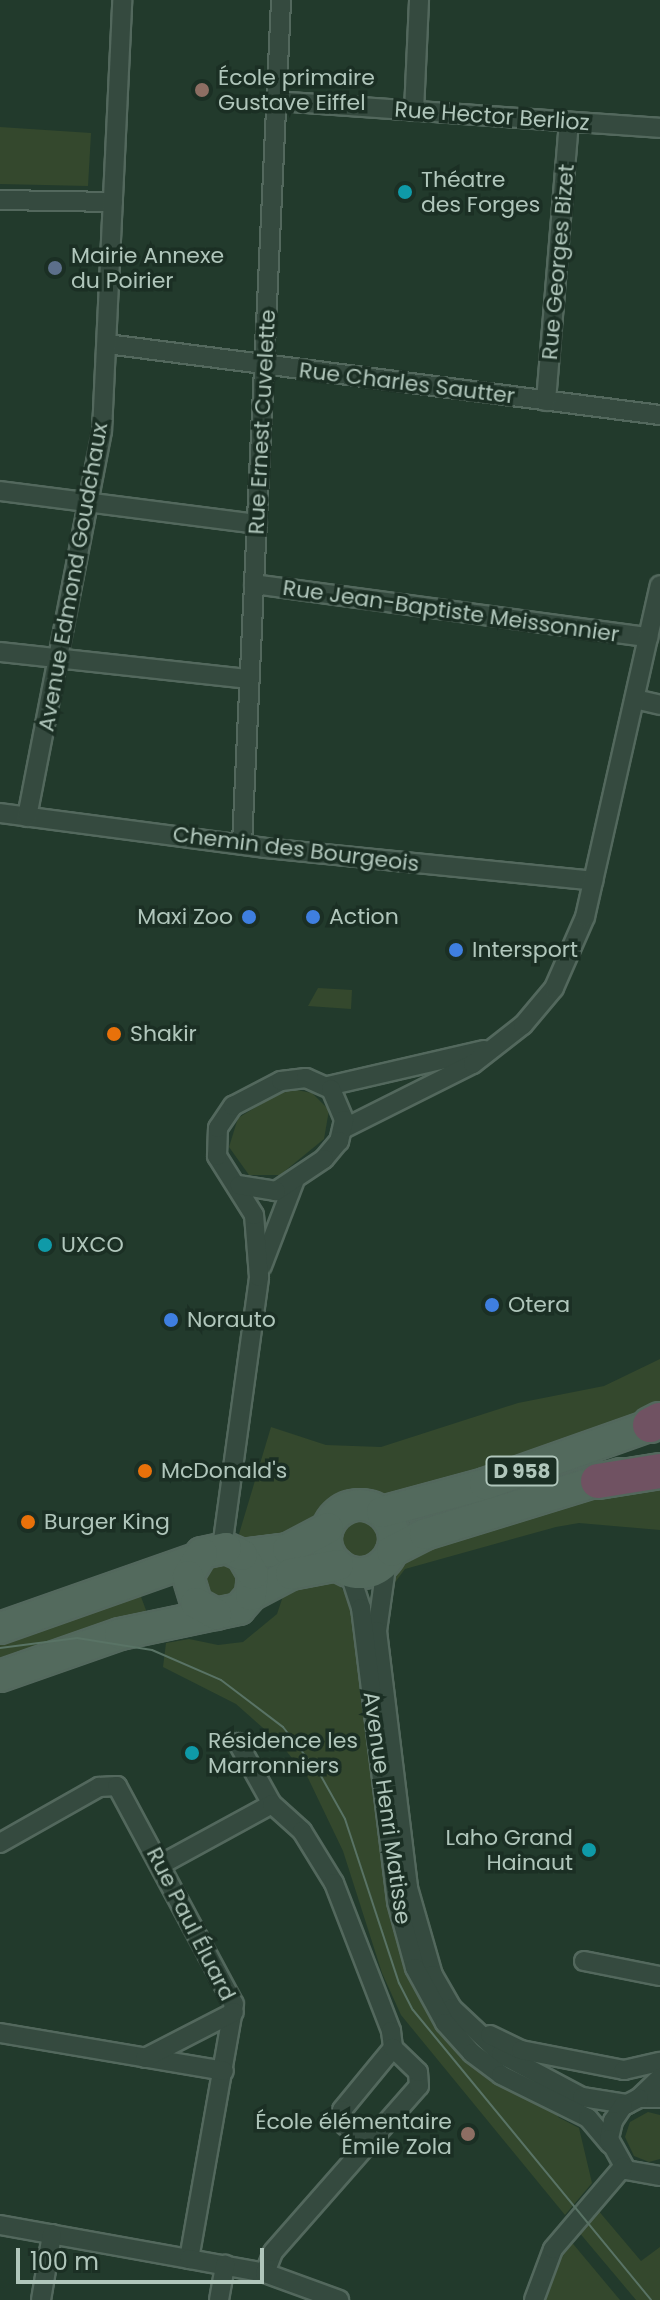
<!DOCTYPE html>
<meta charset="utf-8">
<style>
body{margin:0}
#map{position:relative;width:660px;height:2300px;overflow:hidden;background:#223a2c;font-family:Poppins,sans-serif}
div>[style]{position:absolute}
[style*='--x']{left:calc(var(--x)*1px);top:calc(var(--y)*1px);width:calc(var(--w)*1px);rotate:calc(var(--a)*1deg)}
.green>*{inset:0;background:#34482d}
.round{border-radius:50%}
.roads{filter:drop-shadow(2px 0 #53685d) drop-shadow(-2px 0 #53685d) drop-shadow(0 2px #53685d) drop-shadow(0 -2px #53685d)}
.minor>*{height:18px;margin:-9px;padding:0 9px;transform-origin:9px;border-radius:9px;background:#354a3f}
.primary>*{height:30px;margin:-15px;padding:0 15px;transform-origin:15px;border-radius:15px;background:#536a5d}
.primary>.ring{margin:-15px;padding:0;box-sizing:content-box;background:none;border:30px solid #536a5d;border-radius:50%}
.motorway>*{height:34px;margin:-17px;padding:0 17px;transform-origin:17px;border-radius:17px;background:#705262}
.tram>*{height:2px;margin:-1px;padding:0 1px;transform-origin:1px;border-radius:1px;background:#597365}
.dots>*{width:22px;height:22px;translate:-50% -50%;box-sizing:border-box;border:4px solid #1b2f24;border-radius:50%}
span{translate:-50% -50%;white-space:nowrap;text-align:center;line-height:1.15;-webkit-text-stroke:7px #1b2f24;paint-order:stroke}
.shield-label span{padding:2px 6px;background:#1b2f24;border:2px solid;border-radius:6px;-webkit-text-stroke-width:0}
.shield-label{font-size:20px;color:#b0c6bb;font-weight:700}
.poi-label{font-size:22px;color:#b0c6bb}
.left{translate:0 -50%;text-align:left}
.right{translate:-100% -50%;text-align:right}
.street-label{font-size:22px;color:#b0c6bb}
.scale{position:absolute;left:16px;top:2248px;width:248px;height:36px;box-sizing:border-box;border:4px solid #b0c6bb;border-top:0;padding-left:10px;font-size:24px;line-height:28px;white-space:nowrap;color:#b0c6bb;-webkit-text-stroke:6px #1b2f24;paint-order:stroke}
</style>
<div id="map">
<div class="green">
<i style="clip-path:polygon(0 127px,91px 133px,88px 186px,0 184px)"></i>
<i style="clip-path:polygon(318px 988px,352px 990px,351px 1009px,308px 1006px)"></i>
<i style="clip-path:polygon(297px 1090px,312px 1093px,329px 1110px,324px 1139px,280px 1175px,249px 1175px,229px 1147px,238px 1118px,281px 1092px)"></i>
<i style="clip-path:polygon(660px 1359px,660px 1408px,400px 1500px,346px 1496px,311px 1531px,243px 1542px,239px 1534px,271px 1427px,326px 1445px,381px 1447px,518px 1403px,604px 1386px)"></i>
<i style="clip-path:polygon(660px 1480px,660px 1530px,579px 1523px,556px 1527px,405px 1569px,390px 1589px,401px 1564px,418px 1549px)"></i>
<i class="round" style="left:342px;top:1521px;width:36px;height:36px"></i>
<i style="clip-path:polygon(212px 1561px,238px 1566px,238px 1595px,213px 1601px,200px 1582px)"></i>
<i style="clip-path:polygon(335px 1579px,351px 1601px,437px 2022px,456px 2049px,487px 2077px,560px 2112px,558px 2117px,579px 2128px,592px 2183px,565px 2215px,401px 2015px,382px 1973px,343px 1851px,308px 1778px,279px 1742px,236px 1704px,163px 1667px,166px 1643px,189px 1639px,218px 1645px,243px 1642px,277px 1614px,286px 1587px)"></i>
<i style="clip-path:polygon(137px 1586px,150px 1621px,0 1671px,0 1633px)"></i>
<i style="clip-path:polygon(648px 2112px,660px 2115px,660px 2159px,649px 2162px,634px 2156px,625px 2137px,630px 2122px)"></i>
<i style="clip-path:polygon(597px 2209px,641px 2261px,660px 2247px,660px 2300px,636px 2300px,578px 2231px)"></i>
<i style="clip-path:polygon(569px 2239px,620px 2300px,546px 2300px,551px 2274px)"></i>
</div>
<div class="roads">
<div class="minor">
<i style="--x:276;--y:101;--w:385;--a:4"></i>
<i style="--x:414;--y:111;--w:111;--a:-87.4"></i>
<i style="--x:0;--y:200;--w:113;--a:1"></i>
<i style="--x:107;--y:344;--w:558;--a:7.32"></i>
<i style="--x:546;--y:401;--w:280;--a:-85.3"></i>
<i style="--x:0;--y:491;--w:259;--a:7.3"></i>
<i style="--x:254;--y:584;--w:398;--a:7.7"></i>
<i style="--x:0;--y:652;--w:251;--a:6.2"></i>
<i style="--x:635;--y:699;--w:26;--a:13"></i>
<i style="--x:0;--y:813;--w:267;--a:7.5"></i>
<i style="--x:265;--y:848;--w:330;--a:5.7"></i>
<i style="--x:27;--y:817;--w:393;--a:-79"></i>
<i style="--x:102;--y:431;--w:431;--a:-87.3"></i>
<i style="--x:242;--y:844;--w:845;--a:-87.35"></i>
<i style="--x:328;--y:1086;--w:160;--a:-13"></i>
<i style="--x:343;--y:1129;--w:145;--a:-26.6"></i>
<i style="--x:473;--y:1064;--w:63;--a:-38"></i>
<i style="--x:523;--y:1025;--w:48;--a:-50"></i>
<i style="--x:554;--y:988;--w:77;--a:-66.4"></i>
<i style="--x:585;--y:917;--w:340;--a:-77.3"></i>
<i style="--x:262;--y:1266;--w:90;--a:-69.1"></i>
<i style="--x:222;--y:1548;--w:274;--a:-82.2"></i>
<i style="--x:259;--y:1277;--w:62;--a:-94.6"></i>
<i style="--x:254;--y:1215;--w:70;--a:-122.1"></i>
<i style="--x:217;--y:1156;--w:28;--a:-88"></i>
<i style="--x:218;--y:1128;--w:27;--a:-56"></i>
<i style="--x:233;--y:1106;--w:54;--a:-27.5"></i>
<i style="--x:281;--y:1081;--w:25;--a:-7"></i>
<i style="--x:306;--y:1078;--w:27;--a:24"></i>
<i style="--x:331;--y:1089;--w:34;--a:67"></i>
<i style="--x:344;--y:1120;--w:22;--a:103"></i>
<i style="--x:339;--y:1141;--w:23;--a:130"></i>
<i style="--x:324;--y:1159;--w:58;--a:146.3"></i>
<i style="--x:276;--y:1191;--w:37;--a:-171"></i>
<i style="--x:387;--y:1560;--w:72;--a:98"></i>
<i style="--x:377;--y:1631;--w:259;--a:83.1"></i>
<i style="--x:408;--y:1888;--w:91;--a:74"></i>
<i style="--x:433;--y:1975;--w:38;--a:60"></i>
<i style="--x:452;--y:2008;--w:67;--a:43.2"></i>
<i style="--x:501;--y:2054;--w:92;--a:28"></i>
<i style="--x:582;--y:2097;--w:46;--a:8.8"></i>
<i style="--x:349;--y:1571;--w:39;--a:72"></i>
<i style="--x:361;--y:1608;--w:296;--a:83"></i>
<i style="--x:397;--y:1902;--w:68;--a:74.7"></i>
<i style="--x:415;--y:1968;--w:63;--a:61.4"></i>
<i style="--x:445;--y:2023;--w:40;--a:48"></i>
<i style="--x:472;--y:2053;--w:36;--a:37"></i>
<i style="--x:501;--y:2075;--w:97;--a:26.3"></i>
<i style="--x:588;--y:2118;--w:34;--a:50"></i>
<i style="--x:238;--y:1743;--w:70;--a:60.9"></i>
<i style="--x:0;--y:1843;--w:114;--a:-29.5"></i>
<i style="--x:99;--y:1787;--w:18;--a:-3"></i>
<i style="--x:117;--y:1786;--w:247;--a:61.8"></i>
<i style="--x:234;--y:2004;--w:259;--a:100"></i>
<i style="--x:189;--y:2259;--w:192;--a:-169.8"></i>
<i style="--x:162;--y:1864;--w:125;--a:-28.6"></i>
<i style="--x:272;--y:1804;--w:40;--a:42"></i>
<i style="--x:302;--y:1831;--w:61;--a:58.4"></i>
<i style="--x:334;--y:1883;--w:159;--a:68.9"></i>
<i style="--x:391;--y:2031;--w:17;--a:83"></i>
<i style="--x:393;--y:2048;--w:80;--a:129.4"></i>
<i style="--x:342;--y:2110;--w:15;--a:79"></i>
<i style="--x:345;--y:2125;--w:31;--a:45"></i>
<i style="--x:584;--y:1961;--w:77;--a:11.2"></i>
<i style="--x:0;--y:2033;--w:227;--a:9.6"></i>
<i style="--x:490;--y:2035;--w:34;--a:26"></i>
<i style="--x:521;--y:2050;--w:105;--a:11"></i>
<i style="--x:624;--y:2070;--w:37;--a:-13"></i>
<i style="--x:145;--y:2058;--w:100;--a:-27.3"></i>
<i style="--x:639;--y:2098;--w:29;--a:-44"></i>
<i style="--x:660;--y:2098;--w:21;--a:180"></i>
<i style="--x:639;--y:2098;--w:18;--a:153"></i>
<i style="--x:623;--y:2106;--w:18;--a:124"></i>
<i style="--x:613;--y:2121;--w:18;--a:103"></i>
<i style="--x:609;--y:2139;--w:35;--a:61"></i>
<i style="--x:626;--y:2170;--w:35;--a:10"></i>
<i style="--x:189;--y:2259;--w:77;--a:10.4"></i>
<i style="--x:265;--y:2273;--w:22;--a:-69"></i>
<i style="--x:273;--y:2252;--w:221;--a:-48.7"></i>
<i style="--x:419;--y:2086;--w:14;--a:-94"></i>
<i style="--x:418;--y:2072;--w:35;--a:-136"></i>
<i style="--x:265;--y:2273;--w:79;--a:20"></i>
<i style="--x:41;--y:2300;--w:67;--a:-80.5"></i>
<i style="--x:219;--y:2300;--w:36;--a:-80"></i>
<i style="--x:534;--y:2300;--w:54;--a:-69.6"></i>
<i style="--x:553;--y:2249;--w:108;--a:-49.5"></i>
</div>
<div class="primary">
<i class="ring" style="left:326px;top:1505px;width:38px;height:38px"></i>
<i style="--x:382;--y:1512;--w:107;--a:-15.2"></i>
<i style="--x:485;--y:1484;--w:186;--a:-19.5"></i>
<i style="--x:392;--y:1551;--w:37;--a:-27"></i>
<i style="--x:425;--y:1534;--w:204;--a:-17.1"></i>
<i style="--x:242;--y:1555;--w:46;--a:-7.4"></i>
<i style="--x:288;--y:1549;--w:45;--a:-27.7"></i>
<i style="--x:251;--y:1595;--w:45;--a:-27.7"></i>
<i style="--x:291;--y:1574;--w:48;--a:-10.8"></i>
<i style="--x:0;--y:1628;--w:208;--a:-19.4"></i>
<i style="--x:0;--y:1676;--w:127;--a:-19.3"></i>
<i style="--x:120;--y:1634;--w:122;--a:-11.9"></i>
<i style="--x:239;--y:1609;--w:18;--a:-49"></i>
<i style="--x:251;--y:1595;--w:21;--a:-85"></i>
<i style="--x:253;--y:1574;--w:22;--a:-120"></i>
<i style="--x:242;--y:1555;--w:17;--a:-156"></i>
<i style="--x:226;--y:1548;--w:25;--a:168"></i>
<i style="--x:202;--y:1553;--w:27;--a:121"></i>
<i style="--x:188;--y:1576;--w:28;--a:73"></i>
<i style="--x:196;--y:1603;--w:23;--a:29"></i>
</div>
<div class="motorway">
<i style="--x:650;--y:1425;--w:11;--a:-27"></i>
<i style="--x:598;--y:1481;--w:63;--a:-9.2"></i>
</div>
</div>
<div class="tram">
<i style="--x:0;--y:1648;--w:78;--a:-7.4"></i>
<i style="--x:77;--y:1638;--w:76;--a:9.1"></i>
<i style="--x:152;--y:1650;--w:75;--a:23.5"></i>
<i style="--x:221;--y:1680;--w:78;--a:37.2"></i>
<i style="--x:283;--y:1727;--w:62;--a:52.2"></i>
<i style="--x:321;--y:1776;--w:49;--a:60.8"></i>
<i style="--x:345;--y:1819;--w:173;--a:71.8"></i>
<i style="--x:399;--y:1983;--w:30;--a:63"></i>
<i style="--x:413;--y:2010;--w:375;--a:50.6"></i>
</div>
<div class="dots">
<i style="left:202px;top:90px;background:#8d6e63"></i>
<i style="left:405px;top:192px;background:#0f9aa8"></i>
<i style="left:55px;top:268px;background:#5c6f8a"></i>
<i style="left:249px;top:917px;background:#3f7fe0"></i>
<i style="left:313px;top:917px;background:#3f7fe0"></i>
<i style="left:456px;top:950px;background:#3f7fe0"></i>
<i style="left:114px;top:1034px;background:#e8710a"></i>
<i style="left:45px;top:1245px;background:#0f9aa8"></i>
<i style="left:492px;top:1305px;background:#3f7fe0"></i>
<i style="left:171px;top:1320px;background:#3f7fe0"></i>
<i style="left:145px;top:1471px;background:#e8710a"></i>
<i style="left:28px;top:1522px;background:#e8710a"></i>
<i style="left:192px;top:1753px;background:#0f9aa8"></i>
<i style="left:589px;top:1850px;background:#0f9aa8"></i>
<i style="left:468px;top:2134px;background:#8d6e63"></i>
</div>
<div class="shield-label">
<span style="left:522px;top:1471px">D 958</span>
</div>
<div class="poi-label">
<span class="left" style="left:218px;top:90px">École primaire<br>Gustave Eiffel</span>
<span class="left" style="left:421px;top:192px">Théatre<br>des Forges</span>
<span class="left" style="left:71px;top:268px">Mairie Annexe<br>du Poirier</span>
<span class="right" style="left:233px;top:917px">Maxi Zoo</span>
<span class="left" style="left:329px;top:917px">Action</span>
<span class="left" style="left:472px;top:950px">Intersport</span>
<span class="left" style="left:130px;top:1034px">Shakir</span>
<span class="left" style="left:61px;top:1245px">UXCO</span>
<span class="left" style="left:508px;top:1305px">Otera</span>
<span class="left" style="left:187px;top:1320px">Norauto</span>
<span class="left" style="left:161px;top:1471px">McDonald's</span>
<span class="left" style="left:44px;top:1522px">Burger King</span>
<span class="left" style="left:208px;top:1753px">Résidence les<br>Marronniers</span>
<span class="right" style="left:573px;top:1850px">Laho Grand<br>Hainaut</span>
<span class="right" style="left:452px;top:2134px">École élémentaire<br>Émile Zola</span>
</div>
<div class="street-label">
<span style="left:492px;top:116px;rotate:4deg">Rue Hector Berlioz</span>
<span style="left:558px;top:262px;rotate:-85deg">Rue Georges Bizet</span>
<span style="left:407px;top:383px;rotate:7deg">Rue Charles Sautter</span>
<span style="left:262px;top:422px;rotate:-87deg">Rue Ernest Cuvelette</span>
<span style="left:73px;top:577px;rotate:-80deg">Avenue Edmond Goudchaux</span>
<span style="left:451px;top:611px;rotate:8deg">Rue Jean-Baptiste Meissonnier</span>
<span style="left:296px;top:849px;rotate:7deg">Chemin des Bourgeois</span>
<span style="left:387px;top:1808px;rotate:82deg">Avenue Henri Matisse</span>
<span style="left:191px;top:1924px;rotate:63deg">Rue Paul Éluard</span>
</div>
<div class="scale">100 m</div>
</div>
